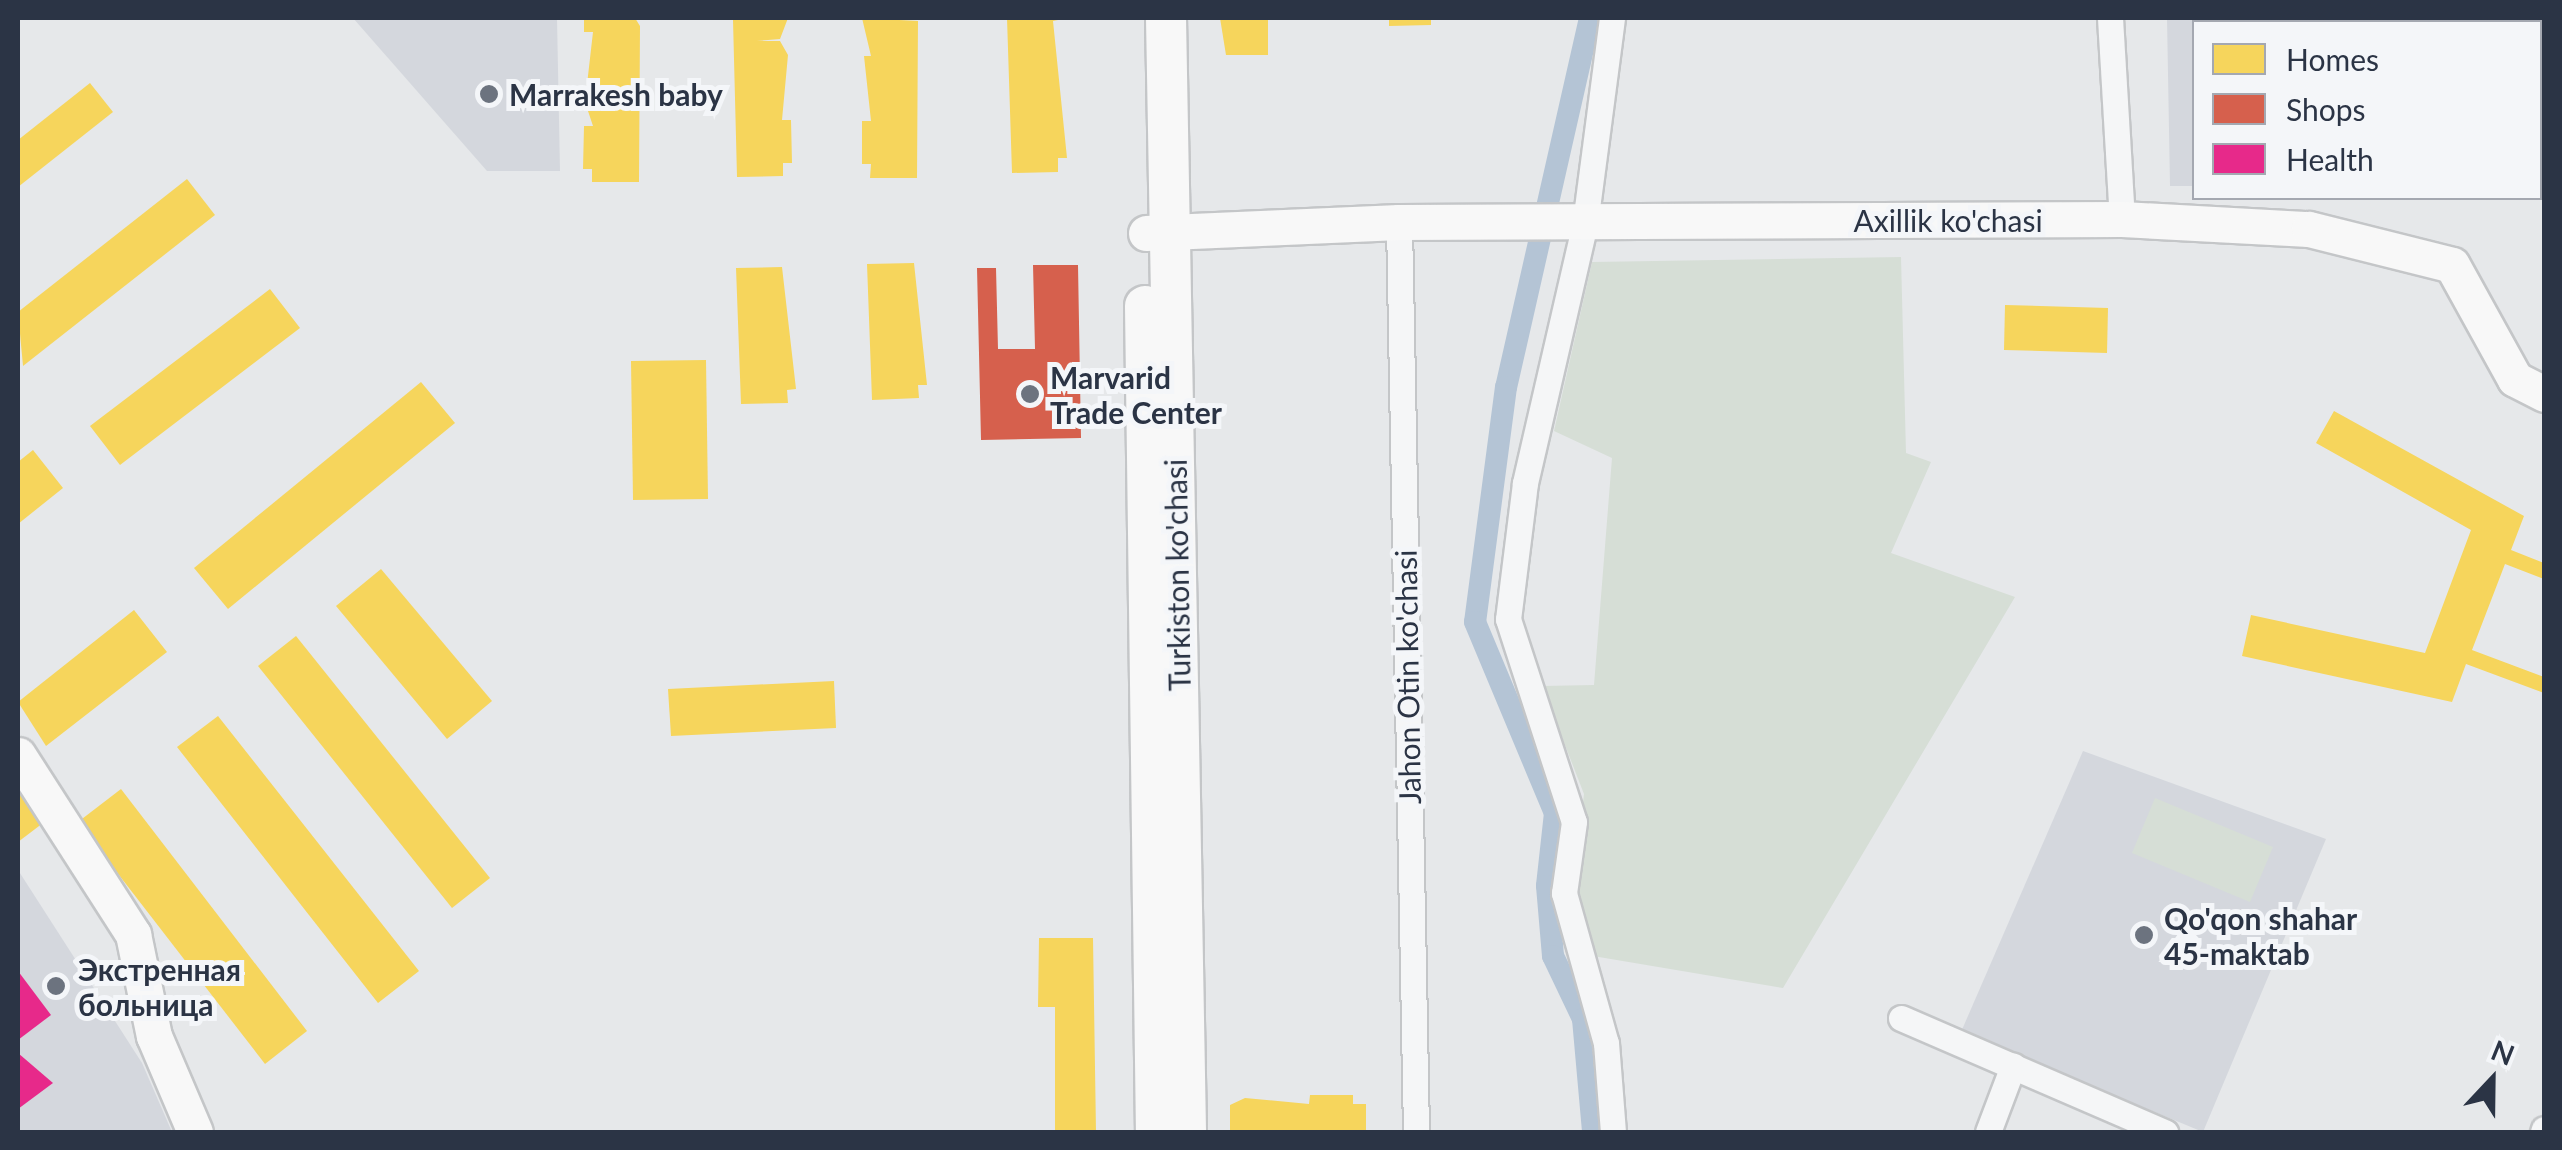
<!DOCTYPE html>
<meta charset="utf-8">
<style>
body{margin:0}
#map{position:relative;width:2562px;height:1150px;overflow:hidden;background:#e6e8ea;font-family:Lato,sans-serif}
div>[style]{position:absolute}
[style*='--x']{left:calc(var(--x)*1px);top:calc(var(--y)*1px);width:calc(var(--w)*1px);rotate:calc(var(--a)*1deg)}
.built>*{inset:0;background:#d4d7dd}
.green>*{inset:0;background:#d6ded6}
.homes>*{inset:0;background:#f6d55c}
.shops>*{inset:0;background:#d6604d}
.health>*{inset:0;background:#e7298a}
.canal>*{height:22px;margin:-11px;padding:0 11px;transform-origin:11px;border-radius:11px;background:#b4c4d5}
.roads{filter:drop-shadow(2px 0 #c4c6c8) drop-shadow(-2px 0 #c4c6c8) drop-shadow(0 2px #c4c6c8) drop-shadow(0 -2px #c4c6c8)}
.street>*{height:25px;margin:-12.5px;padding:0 12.5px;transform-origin:12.5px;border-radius:12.5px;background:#f5f6f7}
.secondary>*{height:35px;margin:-17.5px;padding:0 17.5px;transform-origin:17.5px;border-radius:17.5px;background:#f8f8f8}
.primary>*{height:40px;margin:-20px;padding:0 20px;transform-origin:20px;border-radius:20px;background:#f8f8f8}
.dots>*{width:28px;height:28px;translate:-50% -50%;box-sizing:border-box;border:5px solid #f4f6f9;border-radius:50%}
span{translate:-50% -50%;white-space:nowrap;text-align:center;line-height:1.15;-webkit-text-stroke:10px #f4f6f9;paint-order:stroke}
.poi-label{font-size:30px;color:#2b3445;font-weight:700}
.left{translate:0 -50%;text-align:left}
.street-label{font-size:30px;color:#2b3445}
.frame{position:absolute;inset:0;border:20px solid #2b3445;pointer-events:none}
.legend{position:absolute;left:2192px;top:20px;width:350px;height:180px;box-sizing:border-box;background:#f4f6f9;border:2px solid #a4a8b1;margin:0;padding:12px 18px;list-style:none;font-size:30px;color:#2b3445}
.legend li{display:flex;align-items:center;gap:20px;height:50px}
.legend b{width:50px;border:2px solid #a4a8b1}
.north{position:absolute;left:2442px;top:1030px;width:100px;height:100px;-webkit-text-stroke:8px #f4f6f9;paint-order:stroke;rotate:22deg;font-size:28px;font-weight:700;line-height:40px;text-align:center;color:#2b3445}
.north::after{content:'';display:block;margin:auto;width:35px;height:45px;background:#2b3445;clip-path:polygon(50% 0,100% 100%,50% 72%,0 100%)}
</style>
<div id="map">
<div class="built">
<i style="clip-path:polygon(353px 18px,557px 18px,560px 171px,487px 171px)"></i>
<i style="clip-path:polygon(2167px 18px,2544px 18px,2544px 189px,2540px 22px,2194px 22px,2194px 186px,2170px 186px)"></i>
<i style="clip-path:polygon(2083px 751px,2326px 839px,2203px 1132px,1961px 1032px)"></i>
<i style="clip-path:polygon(18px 870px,142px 1063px,172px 1132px,18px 1132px)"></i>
</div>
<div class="green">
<i style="clip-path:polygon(1901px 257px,1906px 453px,1931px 462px,1891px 553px,2015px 597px,1783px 988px,1587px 955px,1573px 884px,1584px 794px,1542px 686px,1594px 685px,1612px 458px,1554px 431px,1592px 262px)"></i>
<i style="clip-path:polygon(2155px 798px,2273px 847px,2250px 902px,2132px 853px)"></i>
</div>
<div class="homes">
<i style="clip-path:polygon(584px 18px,635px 18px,640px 26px,639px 182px,592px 182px,592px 169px,583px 169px,584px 126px,593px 126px,585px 102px,593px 32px,584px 32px)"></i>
<i style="clip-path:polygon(788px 18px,780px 39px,757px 41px,780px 41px,788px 55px,782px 120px,791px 120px,792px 163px,783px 163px,783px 176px,737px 177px,733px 20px)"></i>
<i style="clip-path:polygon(862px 18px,918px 21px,917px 178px,870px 178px,871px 164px,862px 164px,862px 121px,871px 121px,864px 56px,871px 56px)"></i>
<i style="clip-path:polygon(1007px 18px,1068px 18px,1053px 21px,1067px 158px,1058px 158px,1058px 172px,1012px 173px)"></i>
<i style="clip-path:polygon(1220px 18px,1268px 18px,1268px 55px,1226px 55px)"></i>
<i style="clip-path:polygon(1389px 18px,1431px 18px,1431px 25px,1389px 26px)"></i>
<i style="clip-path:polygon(90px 83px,113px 112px,18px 187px,18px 140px)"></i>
<i style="clip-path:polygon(187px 179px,215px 215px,23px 366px,18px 312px)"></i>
<i style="clip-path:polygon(914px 263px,927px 385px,918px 385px,919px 398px,872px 400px,867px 264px)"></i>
<i style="clip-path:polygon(782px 267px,796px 389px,787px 390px,788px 403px,741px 404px,736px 268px)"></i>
<i style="clip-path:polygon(270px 289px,300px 328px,120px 465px,90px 426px)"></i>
<i style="clip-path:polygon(2005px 305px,2108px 308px,2107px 353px,2004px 350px)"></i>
<i style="clip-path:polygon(706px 360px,708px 499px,633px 500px,631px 361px)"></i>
<i style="clip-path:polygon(421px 382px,455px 423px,228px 609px,194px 568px)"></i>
<i style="clip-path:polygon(2334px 411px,2524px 516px,2511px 550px,2544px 563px,2544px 579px,2505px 564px,2472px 650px,2544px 677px,2544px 693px,2466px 664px,2452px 702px,2242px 656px,2251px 615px,2425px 653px,2471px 530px,2316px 443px)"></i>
<i style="clip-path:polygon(33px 450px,63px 488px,18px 524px,18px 462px)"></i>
<i style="clip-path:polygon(381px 569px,492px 701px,447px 739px,336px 606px)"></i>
<i style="clip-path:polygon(134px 610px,167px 652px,46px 746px,18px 702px)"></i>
<i style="clip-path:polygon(296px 636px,490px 878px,452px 908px,258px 666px)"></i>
<i style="clip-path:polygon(834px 681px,836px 728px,671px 736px,668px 689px)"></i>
<i style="clip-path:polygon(218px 716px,419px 971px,378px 1003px,177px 747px)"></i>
<i style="clip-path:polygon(18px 781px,47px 820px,18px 842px)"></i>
<i style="clip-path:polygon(121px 789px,307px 1031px,265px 1064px,78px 822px)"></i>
<i style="clip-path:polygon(1039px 938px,1093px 938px,1096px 1132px,1055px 1132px,1055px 1007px,1038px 1007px)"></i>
<i style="clip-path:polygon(1310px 1095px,1353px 1095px,1353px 1104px,1366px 1104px,1366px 1132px,1230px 1132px,1230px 1105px,1245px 1098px,1309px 1104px)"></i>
</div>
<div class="shops">
<i style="clip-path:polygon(1033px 265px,1078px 265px,1081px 438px,981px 440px,977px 268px,996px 268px,998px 349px,1035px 349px)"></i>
</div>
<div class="health">
<i style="clip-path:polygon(18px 971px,51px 1015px,18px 1040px)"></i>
<i style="clip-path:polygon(18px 1053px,53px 1083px,18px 1109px)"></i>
</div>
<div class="canal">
<i style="--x:1590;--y:18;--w:378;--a:102.8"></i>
<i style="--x:1506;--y:387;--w:237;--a:97.5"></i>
<i style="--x:1475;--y:622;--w:207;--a:67.3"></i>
<i style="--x:1555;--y:813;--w:73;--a:96.3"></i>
<i style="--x:1547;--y:886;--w:70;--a:85.1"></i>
<i style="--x:1553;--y:956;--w:70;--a:64.5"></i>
<i style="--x:1583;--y:1019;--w:113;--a:84.9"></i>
</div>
<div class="roads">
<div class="street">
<i style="--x:1612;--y:18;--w:207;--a:97.5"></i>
<i style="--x:1585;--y:223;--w:267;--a:103"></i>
<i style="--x:1525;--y:483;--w:137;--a:97.1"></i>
<i style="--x:1508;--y:619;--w:213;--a:72"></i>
<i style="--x:1574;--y:822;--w:72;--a:98"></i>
<i style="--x:1564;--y:893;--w:156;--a:74.4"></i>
<i style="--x:1606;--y:1043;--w:89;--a:85.5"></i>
<i style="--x:2110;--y:18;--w:201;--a:86.6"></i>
<i style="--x:1399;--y:222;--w:910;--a:88.93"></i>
<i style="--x:1901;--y:1018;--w:288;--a:23.4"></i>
<i style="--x:1988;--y:1132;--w:71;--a:-69.3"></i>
<i style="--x:2543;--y:1132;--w:3;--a:-72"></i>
</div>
<div class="secondary">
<i style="--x:1146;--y:233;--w:253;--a:-2.5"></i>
<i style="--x:1399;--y:222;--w:723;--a:-0.24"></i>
<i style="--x:2122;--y:219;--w:187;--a:3.1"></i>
<i style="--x:2309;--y:229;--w:147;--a:14.1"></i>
<i style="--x:2452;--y:265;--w:130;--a:61.1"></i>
<i style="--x:2515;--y:379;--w:33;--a:27"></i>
<i style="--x:18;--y:755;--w:213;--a:57.3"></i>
<i style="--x:133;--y:934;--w:104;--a:78.4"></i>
<i style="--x:154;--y:1036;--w:104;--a:66.9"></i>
</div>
<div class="primary">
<i style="--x:1166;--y:18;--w:1114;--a:88.97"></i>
<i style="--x:1145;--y:306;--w:826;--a:89.24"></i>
</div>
</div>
<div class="dots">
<i style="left:489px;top:94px;background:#6c737f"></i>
<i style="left:1030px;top:394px;background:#6c737f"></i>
<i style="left:2144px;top:935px;background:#6c737f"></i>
<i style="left:56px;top:986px;background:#6c737f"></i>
</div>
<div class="poi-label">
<span class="left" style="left:509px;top:94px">Marrakesh baby</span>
<span class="left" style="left:1050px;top:394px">Marvarid<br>Trade Center</span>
<span class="left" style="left:2164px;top:935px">Qo'qon shahar<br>45-maktab</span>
<span class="left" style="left:78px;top:986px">Экстренная<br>больница</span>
</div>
<div class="street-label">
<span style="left:1948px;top:220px">Axillik ko'chasi</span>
<span style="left:1177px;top:575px;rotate:-91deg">Turkiston ko'chasi</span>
<span style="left:1407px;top:677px;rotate:-91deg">Jahon Otin ko'chasi</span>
</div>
<div class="frame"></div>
<ul class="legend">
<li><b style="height:28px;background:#f6d55c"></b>Homes</li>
<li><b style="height:28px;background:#d6604d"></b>Shops</li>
<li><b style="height:28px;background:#e7298a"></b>Health</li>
</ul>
<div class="north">N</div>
</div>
